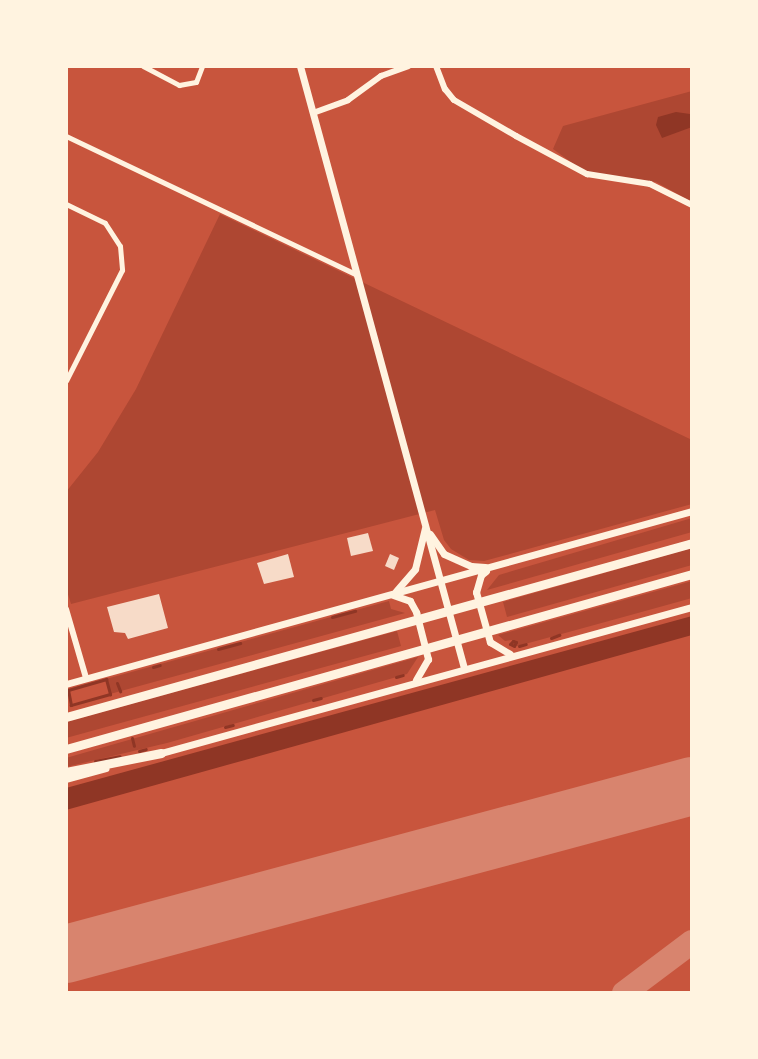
<!DOCTYPE html>
<style>
body{margin:0}
#map{position:relative;width:758px;height:1059px;overflow:hidden;background:#c8553d;font-family:"Crimson Pro",serif}
div>[style]{position:absolute}
[style*='--x']{left:calc(var(--x)*1px);top:calc(var(--y)*1px);width:calc(var(--w)*1px);rotate:calc(var(--a)*1deg)}
.green>*{inset:0;background:#ae4732}
.water>*{inset:0;background:#8f3625}
.stream>*{height:3px;margin:-1.5px;padding:0 1.5px;transform-origin:1.5px;border-radius:1.5px;background:#8f3625}
.taxiway>*{height:24px;margin:-12px;padding:0 12px;transform-origin:12px;border-radius:12px;background:#d8846e}
.runway>*{height:58px;margin:-29px;padding:0 29px;transform-origin:29px;border-radius:29px;background:#d8846e}
.building>*{inset:0;background:#f7dbc8}
.minor>*{height:5px;margin:-2.5px;padding:0 2.5px;transform-origin:2.5px;border-radius:2.5px;background:#fff3e0}
.tertiary>*{height:6px;margin:-3px;padding:0 3px;transform-origin:3px;border-radius:3px;background:#fff3e0}
.secondary>*{height:7px;margin:-3.5px;padding:0 3.5px;transform-origin:3.5px;border-radius:3.5px;background:#fff3e0}
.motorway>*{height:9px;margin:-4.5px;padding:0 4.5px;transform-origin:4.5px;border-radius:4.5px;background:#fff3e0}
span{translate:-50% -50%;white-space:nowrap;text-align:center;line-height:1.15;-webkit-text-stroke:6px #fff3e0;paint-order:stroke}
.frame{position:absolute;inset:0;border:68px solid #fff3e0;pointer-events:none}
</style>
<div id="map">
<div class="green">
<i style="clip-path:polygon(692px 91px,692px 202px,656px 182px,589px 175px,553px 149px,563px 126px)"></i>
<i style="clip-path:polygon(220px 214px,692px 440px,692px 504px,484px 561px,469px 560px,451px 549px,444px 540px,435px 510px,71px 604px,66px 588px,66px 492px,98px 452px,136px 389px)"></i>
<i style="clip-path:polygon(692px 518px,692px 532px,487px 590px,499px 575px)"></i>
<i style="clip-path:polygon(692px 548px,692px 565px,507px 617px,503px 602px)"></i>
<i style="clip-path:polygon(692px 581px,692px 598px,627px 616px,514px 647px,512px 640px,505px 641px,498px 635px)"></i>
<i style="clip-path:polygon(389px 601px,391px 609px,405px 613px,110px 694px,106px 679px)"></i>
<i style="clip-path:polygon(397px 631px,401px 646px,66px 738px,66px 722px)"></i>
<i style="clip-path:polygon(418px 657px,407px 674px,167px 743px,66px 767px,66px 758px)"></i>
</div>
<div class="water">
<i style="clip-path:polygon(676px 112px,690px 114px,692px 127px,662px 138px,656px 125px,658px 117px)"></i>
<i style="clip-path:polygon(692px 616px,692px 635px,66px 810px,66px 788px)"></i>
</div>
<div class="stream">
<i style="--x:332;--y:617;--w:24;--a:-15"></i>
<i style="--x:551;--y:638;--w:9;--a:-21"></i>
<i style="--x:513;--y:641;--w:3;--a:18"></i>
<i style="--x:516;--y:642;--w:4;--a:117"></i>
<i style="--x:514;--y:646;--w:4;--a:-153"></i>
<i style="--x:510;--y:644;--w:4;--a:-45"></i>
<i style="--x:519;--y:646;--w:7;--a:-16"></i>
<i style="--x:218;--y:649;--w:23;--a:-15"></i>
<i style="--x:153;--y:667;--w:7;--a:-16"></i>
<i style="--x:396;--y:677;--w:7;--a:-16"></i>
<i style="--x:106;--y:679;--w:16;--a:75"></i>
<i style="--x:110;--y:694;--w:41;--a:164.2"></i>
<i style="--x:71;--y:705;--w:15;--a:-101"></i>
<i style="--x:68;--y:690;--w:40;--a:-16"></i>
<i style="--x:117;--y:683;--w:9;--a:69"></i>
<i style="--x:313;--y:700;--w:8;--a:-14"></i>
<i style="--x:225;--y:727;--w:8;--a:-14"></i>
<i style="--x:132;--y:738;--w:8;--a:76"></i>
<i style="--x:139;--y:751;--w:7;--a:-16"></i>
<i style="--x:95;--y:761;--w:25;--a:-11"></i>
</div>
<div class="taxiway">
<i style="--x:624;--y:993;--w:85;--a:-36.9"></i>
</div>
<div class="runway">
<i style="--x:66;--y:954;--w:648;--a:-15.02"></i>
</div>
<div class="building">
<i style="clip-path:polygon(368px 533px,373px 551px,351px 556px,347px 538px)"></i>
<i style="clip-path:polygon(288px 554px,294px 577px,264px 584px,257px 563px)"></i>
<i style="clip-path:polygon(390px 554px,399px 558px,394px 570px,385px 566px)"></i>
<i style="clip-path:polygon(159px 594px,168px 628px,128px 639px,125px 633px,114px 632px,107px 607px)"></i>
</div>
<div class="minor">
<i style="--x:143;--y:66;--w:41;--a:27.8"></i>
<i style="--x:179;--y:85;--w:17;--a:-10"></i>
<i style="--x:196;--y:82;--w:17;--a:-69"></i>
<i style="--x:66;--y:136;--w:322;--a:25.5"></i>
<i style="--x:66;--y:204;--w:43;--a:26"></i>
<i style="--x:105;--y:223;--w:27;--a:57"></i>
<i style="--x:120;--y:246;--w:24;--a:85"></i>
<i style="--x:122;--y:270;--w:124;--a:116.8"></i>
</div>
<div class="tertiary">
<i style="--x:436;--y:66;--w:25;--a:69"></i>
<i style="--x:445;--y:89;--w:14;--a:51"></i>
<i style="--x:454;--y:100;--w:72;--a:30.1"></i>
<i style="--x:516;--y:136;--w:81;--a:28.2"></i>
<i style="--x:587;--y:174;--w:64;--a:9"></i>
<i style="--x:650;--y:184;--w:47;--a:26.6"></i>
<i style="--x:313;--y:113;--w:37;--a:-20"></i>
<i style="--x:348;--y:100;--w:41;--a:-36"></i>
<i style="--x:381;--y:76;--w:29;--a:-20"></i>
<i style="--x:66;--y:609;--w:72;--a:73.8"></i>
</div>
<div class="secondary">
<i style="--x:300;--y:66;--w:624;--a:74.76"></i>
<i style="--x:430;--y:534;--w:24;--a:55"></i>
<i style="--x:444;--y:554;--w:30;--a:24"></i>
<i style="--x:471;--y:566;--w:14;--a:4"></i>
<i style="--x:486;--y:571;--w:6;--a:141"></i>
<i style="--x:481;--y:575;--w:18;--a:106"></i>
<i style="--x:476;--y:592;--w:52;--a:74.4"></i>
<i style="--x:490;--y:642;--w:23;--a:31"></i>
<i style="--x:396;--y:591;--w:29;--a:-49"></i>
<i style="--x:415;--y:569;--w:42;--a:-76.3"></i>
<i style="--x:393;--y:595;--w:18;--a:19"></i>
<i style="--x:410;--y:601;--w:13;--a:61"></i>
<i style="--x:416;--y:612;--w:49;--a:75.7"></i>
<i style="--x:428;--y:659;--w:24;--a:120"></i>
<i style="--x:66;--y:684;--w:649;--a:-15.45"></i>
<i style="--x:157;--y:754;--w:555;--a:-15.36"></i>
<i style="--x:66;--y:779;--w:41;--a:-15.4"></i>
</div>
<div class="motorway">
<i style="--x:66;--y:717;--w:650;--a:-15.53"></i>
<i style="--x:66;--y:749;--w:650;--a:-15.62"></i>
<i style="--x:66;--y:772;--w:97;--a:-11.3"></i>
</div>
<div class="frame"></div>
</div>
